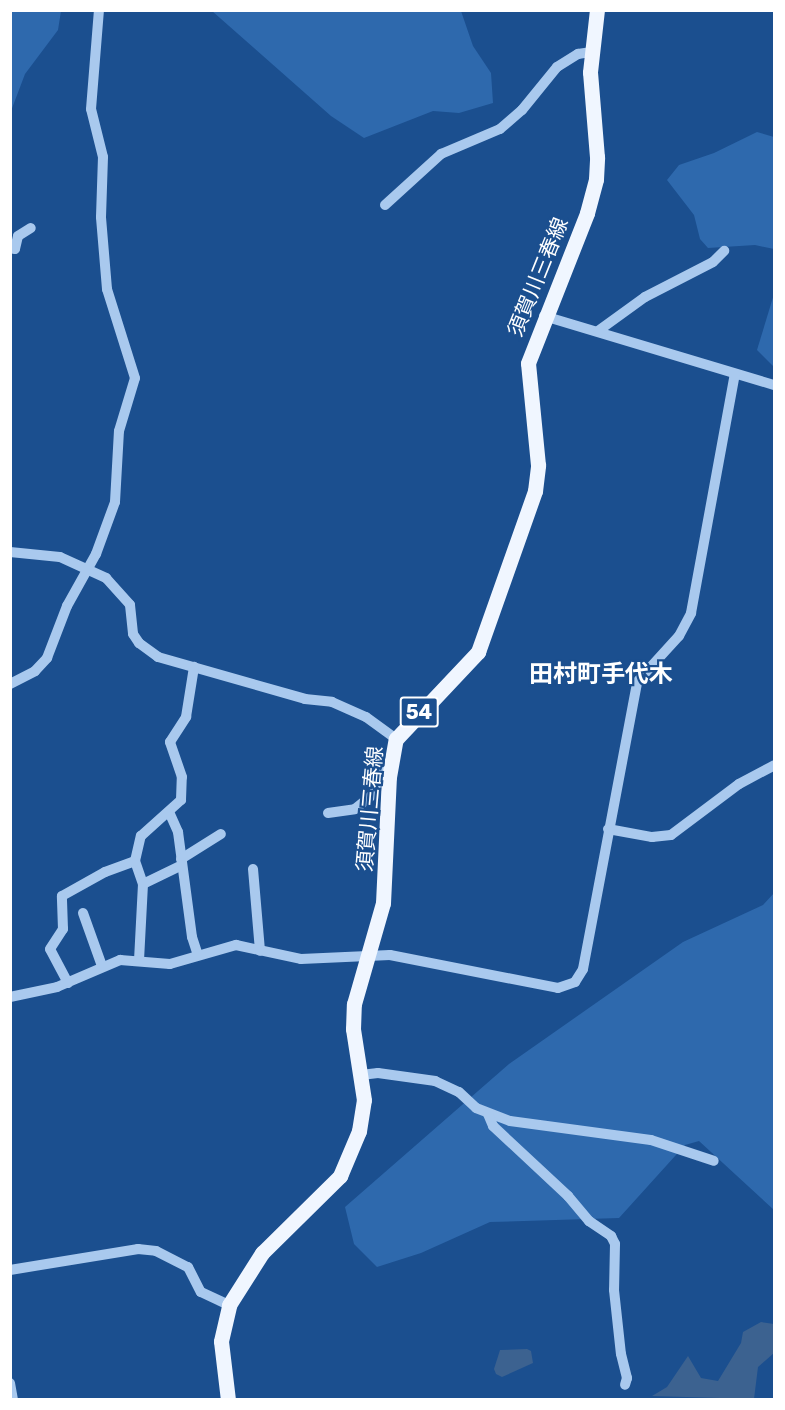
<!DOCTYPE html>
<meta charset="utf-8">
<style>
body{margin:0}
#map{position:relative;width:785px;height:1410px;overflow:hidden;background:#1b4f8f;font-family:Rubik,"Noto Sans JP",sans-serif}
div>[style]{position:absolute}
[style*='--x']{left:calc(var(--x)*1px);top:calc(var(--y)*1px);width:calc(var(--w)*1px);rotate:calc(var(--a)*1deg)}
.green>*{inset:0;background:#2e69ad}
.water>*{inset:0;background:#3c6290}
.minor>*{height:10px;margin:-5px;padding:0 5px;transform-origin:5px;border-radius:5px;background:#a9c9ee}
.major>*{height:15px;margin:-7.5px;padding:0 7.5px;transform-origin:7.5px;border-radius:7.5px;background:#f0f6ff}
span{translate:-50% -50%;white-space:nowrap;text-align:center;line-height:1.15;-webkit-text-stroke:4.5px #1b4f8f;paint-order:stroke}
.shield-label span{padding:2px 4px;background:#1b4f8f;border:2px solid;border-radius:4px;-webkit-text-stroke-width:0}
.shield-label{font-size:20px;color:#fff;font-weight:700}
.street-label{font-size:21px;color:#fff}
.quarter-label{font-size:24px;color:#fff;font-weight:700}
.frame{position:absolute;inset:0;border:12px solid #fff;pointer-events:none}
</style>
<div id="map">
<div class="green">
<i style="clip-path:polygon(11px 10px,61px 11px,58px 30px,25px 74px,11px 111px)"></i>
<i style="clip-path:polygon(212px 11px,461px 11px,473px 46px,491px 73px,493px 103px,459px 113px,433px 111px,364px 138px,331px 116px)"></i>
<i style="clip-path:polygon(757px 132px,774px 137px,774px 249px,755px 245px,708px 248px,700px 239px,694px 215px,667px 180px,679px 165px,714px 153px)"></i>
<i style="clip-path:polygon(774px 294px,774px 367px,757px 350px)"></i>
<i style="clip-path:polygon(774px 893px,774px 1210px,699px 1141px,685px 1145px,619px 1218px,490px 1222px,421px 1253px,377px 1267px,354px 1244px,345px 1207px,509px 1064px,683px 942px,763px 905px)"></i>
</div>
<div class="water">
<i style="clip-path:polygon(761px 1322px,774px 1324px,774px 1353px,758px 1367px,754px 1399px,652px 1396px,667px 1387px,688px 1356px,701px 1378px,718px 1381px,741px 1343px,743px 1332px)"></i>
<i style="clip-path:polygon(527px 1349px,531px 1351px,533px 1363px,502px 1377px,496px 1374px,494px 1369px,500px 1350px)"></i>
</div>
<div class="minor">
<i style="--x:385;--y:205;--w:76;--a:-42.3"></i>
<i style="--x:441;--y:154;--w:64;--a:-23"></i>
<i style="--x:500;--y:129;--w:29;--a:-41"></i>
<i style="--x:522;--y:110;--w:55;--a:-50.9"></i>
<i style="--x:557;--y:67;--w:25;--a:-32"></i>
<i style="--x:578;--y:54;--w:12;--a:-9"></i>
<i style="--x:10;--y:248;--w:5;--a:11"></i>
<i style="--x:15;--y:249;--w:13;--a:-77"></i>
<i style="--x:18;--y:236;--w:15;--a:-32"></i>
<i style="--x:544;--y:316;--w:240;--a:16.7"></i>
<i style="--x:598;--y:331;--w:58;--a:-35.9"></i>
<i style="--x:645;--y:297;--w:76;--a:-27.2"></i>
<i style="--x:713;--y:262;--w:16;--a:-45"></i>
<i style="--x:10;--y:552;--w:50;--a:5.7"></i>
<i style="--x:60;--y:557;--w:51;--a:24.5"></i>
<i style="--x:106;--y:578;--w:36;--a:48"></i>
<i style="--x:130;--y:605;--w:29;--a:84"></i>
<i style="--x:133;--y:634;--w:11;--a:56"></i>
<i style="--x:139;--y:643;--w:24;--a:36"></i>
<i style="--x:158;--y:657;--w:153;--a:15.9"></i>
<i style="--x:305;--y:699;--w:27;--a:6"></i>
<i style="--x:332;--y:702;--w:37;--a:24"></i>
<i style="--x:366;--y:717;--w:37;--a:36"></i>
<i style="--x:10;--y:684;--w:28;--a:-27"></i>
<i style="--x:35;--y:671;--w:18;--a:-47"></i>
<i style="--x:47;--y:658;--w:56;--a:-69"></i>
<i style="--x:67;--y:606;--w:60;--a:-60.9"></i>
<i style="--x:96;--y:554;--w:55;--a:-69.9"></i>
<i style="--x:115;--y:502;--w:71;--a:-86.8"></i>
<i style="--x:119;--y:431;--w:55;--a:-73.2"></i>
<i style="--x:135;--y:378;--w:93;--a:-107.5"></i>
<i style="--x:107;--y:289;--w:72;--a:-94.8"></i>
<i style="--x:101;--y:217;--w:60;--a:-88.1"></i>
<i style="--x:103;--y:157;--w:49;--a:-104"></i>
<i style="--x:91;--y:109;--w:99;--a:-85.4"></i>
<i style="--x:328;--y:813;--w:27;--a:-8"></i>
<i style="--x:355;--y:809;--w:26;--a:-39"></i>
<i style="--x:375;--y:793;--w:18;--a:-84"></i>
<i style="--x:377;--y:775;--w:6;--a:-31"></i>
<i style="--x:382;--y:772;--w:9;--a:36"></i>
<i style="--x:170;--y:814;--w:20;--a:66"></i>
<i style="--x:178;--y:832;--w:106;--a:82.4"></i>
<i style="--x:192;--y:937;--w:19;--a:72"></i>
<i style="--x:608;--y:829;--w:45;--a:10.3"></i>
<i style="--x:652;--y:837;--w:19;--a:-6"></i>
<i style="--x:671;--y:835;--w:85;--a:-36.9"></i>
<i style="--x:739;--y:784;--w:40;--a:-28"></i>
<i style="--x:181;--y:859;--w:47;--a:-32"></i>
<i style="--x:135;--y:861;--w:24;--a:71"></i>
<i style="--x:143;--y:884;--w:76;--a:93"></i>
<i style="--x:253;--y:869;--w:82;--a:85.1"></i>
<i style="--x:143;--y:884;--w:43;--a:-26"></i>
<i style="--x:83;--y:913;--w:56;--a:70.3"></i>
<i style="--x:68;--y:983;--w:38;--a:-118"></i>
<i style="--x:50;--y:949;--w:24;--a:-57"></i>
<i style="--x:63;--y:929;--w:33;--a:-92"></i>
<i style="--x:62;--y:896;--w:49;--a:-29.2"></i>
<i style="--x:105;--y:872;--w:32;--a:-20"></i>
<i style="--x:135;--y:861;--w:26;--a:-77"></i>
<i style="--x:141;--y:836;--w:54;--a:-42"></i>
<i style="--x:181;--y:800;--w:23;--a:-88"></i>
<i style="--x:182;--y:777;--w:37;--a:-109"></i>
<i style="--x:170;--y:742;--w:30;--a:-57"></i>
<i style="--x:186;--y:717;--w:51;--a:-80.9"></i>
<i style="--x:10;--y:997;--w:48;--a:-12"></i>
<i style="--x:57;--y:987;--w:69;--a:-23.2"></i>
<i style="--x:120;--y:960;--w:50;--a:4.6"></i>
<i style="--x:170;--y:964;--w:69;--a:-16.1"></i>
<i style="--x:236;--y:945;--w:66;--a:12.2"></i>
<i style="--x:301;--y:959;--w:89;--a:-2.6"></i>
<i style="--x:390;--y:955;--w:171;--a:11.1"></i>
<i style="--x:558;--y:988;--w:18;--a:-19"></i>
<i style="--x:575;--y:982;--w:15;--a:-58"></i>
<i style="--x:583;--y:969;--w:292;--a:-79.3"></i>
<i style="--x:637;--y:682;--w:62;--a:-47.6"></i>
<i style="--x:679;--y:636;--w:26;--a:-62"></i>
<i style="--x:691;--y:613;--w:243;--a:-79.6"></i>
<i style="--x:361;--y:1075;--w:17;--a:-7"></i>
<i style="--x:378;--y:1073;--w:58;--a:8"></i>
<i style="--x:435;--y:1081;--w:26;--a:25"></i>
<i style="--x:459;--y:1092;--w:23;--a:43"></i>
<i style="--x:476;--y:1108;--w:36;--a:21"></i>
<i style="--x:510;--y:1121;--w:142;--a:7.7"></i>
<i style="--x:651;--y:1140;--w:66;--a:18.4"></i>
<i style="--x:488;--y:1114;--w:13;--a:67"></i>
<i style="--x:493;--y:1126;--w:103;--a:43"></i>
<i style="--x:568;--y:1196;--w:33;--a:50"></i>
<i style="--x:589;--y:1221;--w:27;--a:34"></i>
<i style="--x:611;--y:1236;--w:9;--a:63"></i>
<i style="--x:615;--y:1244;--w:46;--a:91.2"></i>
<i style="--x:614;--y:1290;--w:64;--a:83.8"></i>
<i style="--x:621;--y:1354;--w:25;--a:76"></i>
<i style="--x:627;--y:1378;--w:7;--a:106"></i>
<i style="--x:10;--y:1270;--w:130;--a:-9.3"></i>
<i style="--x:138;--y:1249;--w:18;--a:6"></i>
<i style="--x:156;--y:1251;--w:36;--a:27"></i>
<i style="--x:188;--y:1267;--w:28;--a:63"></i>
<i style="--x:201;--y:1292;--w:31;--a:25"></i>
<i style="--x:10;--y:1383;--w:17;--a:80"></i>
</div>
<div class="major">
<i style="--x:228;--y:1400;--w:59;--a:-96.8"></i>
<i style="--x:221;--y:1341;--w:37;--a:-77"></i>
<i style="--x:229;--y:1305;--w:62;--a:-57.6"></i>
<i style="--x:262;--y:1253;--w:110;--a:-44.6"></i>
<i style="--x:340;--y:1176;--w:49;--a:-67.1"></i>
<i style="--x:359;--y:1131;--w:31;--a:-81"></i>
<i style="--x:364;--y:1100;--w:72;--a:-98.8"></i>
<i style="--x:353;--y:1029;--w:25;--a:-88"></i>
<i style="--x:354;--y:1004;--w:105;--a:-74"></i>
<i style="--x:383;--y:903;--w:126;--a:-87.3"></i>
<i style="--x:389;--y:777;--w:39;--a:-80"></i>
<i style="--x:396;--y:739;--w:120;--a:-46.7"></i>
<i style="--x:478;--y:652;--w:171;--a:-70.5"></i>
<i style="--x:535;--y:491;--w:26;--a:-83"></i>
<i style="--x:538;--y:465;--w:102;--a:-95.6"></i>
<i style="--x:528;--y:363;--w:161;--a:-68.5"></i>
<i style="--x:587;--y:213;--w:35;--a:-75"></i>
<i style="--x:596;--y:179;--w:22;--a:-87"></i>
<i style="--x:597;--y:157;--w:85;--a:-94.7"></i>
<i style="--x:590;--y:72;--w:62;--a:-83.6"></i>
</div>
<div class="shield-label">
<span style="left:419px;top:712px">54</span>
</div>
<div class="street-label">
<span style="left:538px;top:277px;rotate:-68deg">須賀川三春線</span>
<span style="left:370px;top:809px;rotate:-85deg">須賀川三春線</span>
</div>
<div class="quarter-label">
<span style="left:601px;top:675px">田村町手代木</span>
</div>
<div class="frame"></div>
</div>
